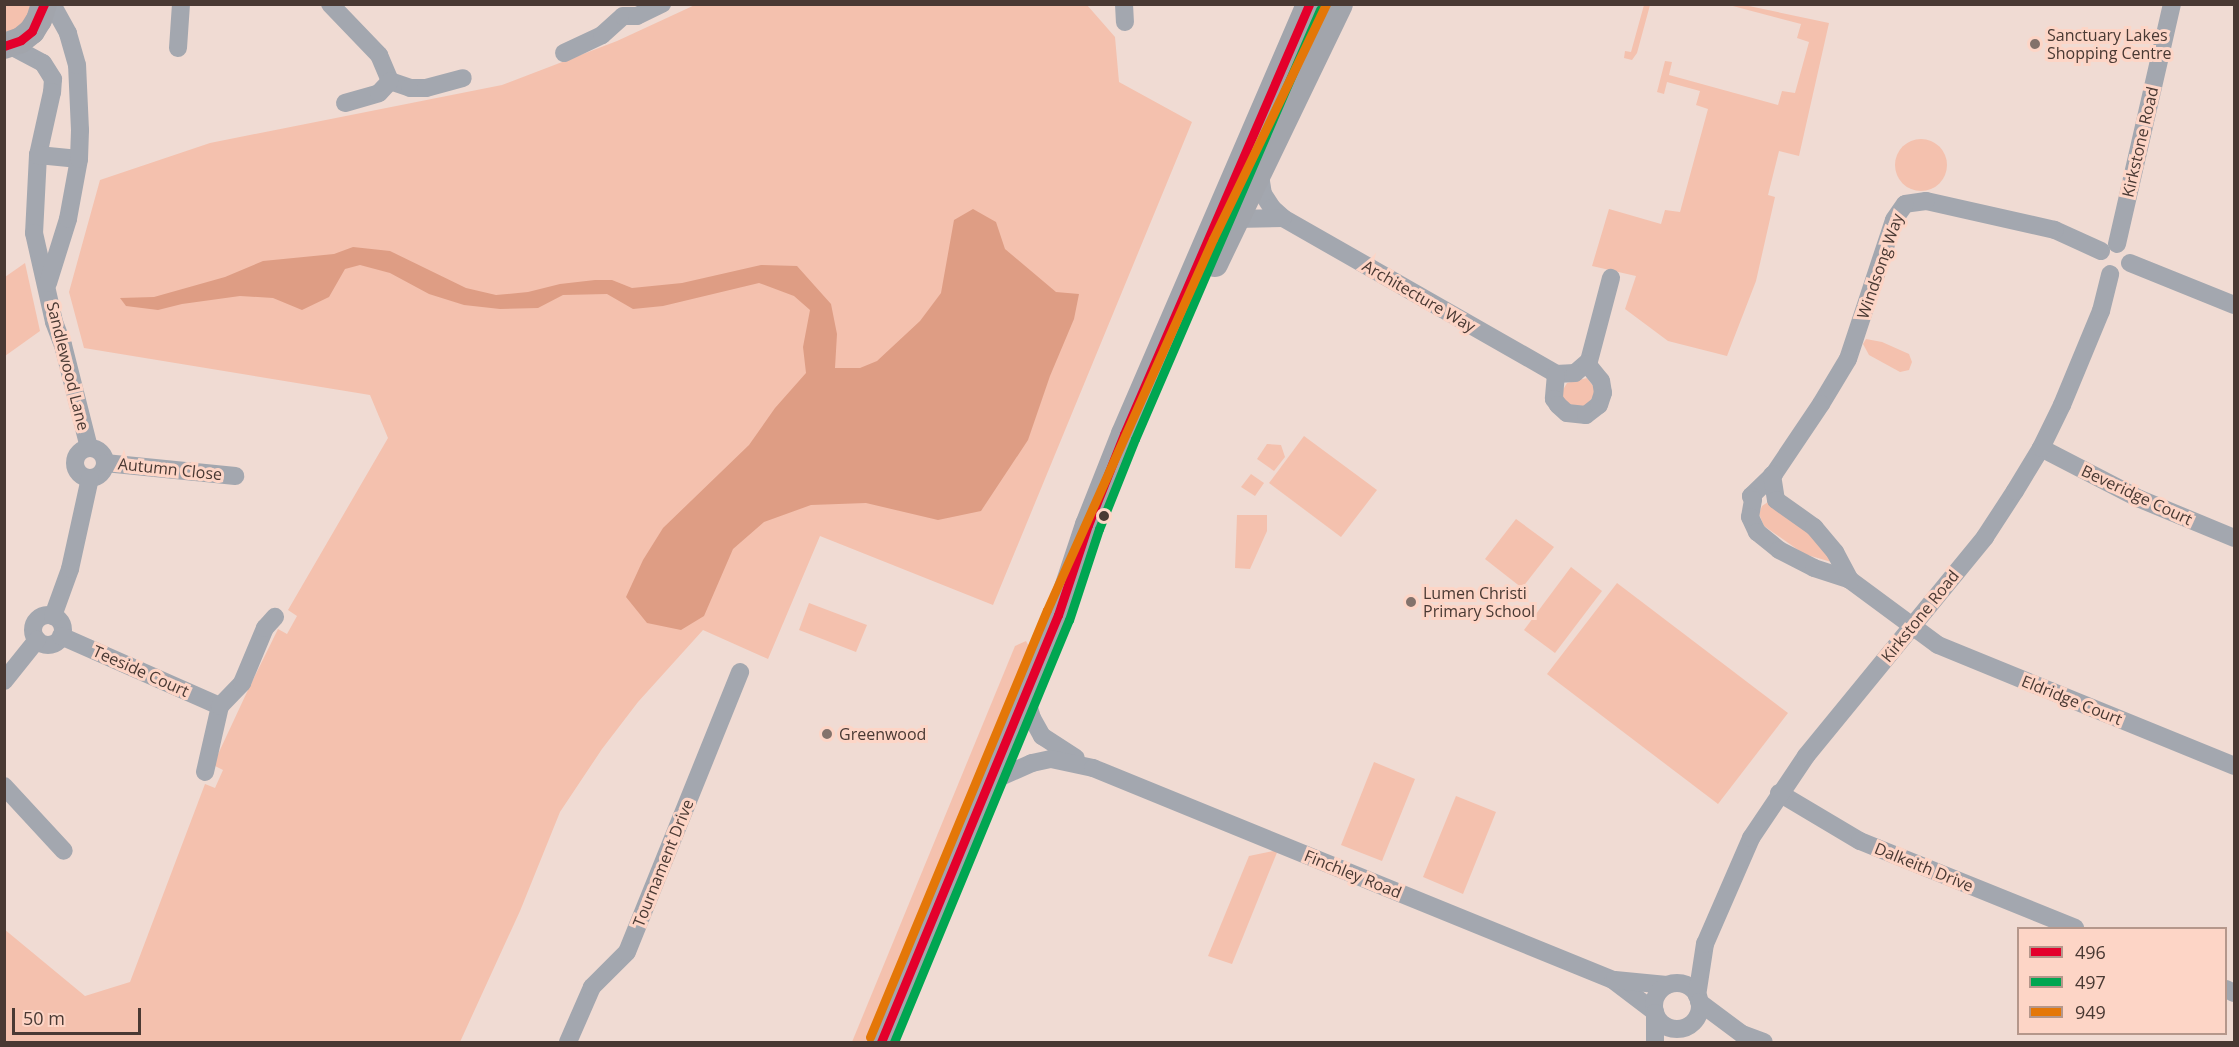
<!DOCTYPE html>
<style>
body{margin:0}
#map{position:relative;width:2239px;height:1047px;overflow:hidden;background:#f0dbd3;font-family:"Open Sans",sans-serif}
div>[style]{position:absolute}
[style*='--x']{left:calc(var(--x)*1px);top:calc(var(--y)*1px);width:calc(var(--w)*1px);rotate:calc(var(--a)*1deg)}
.green>*{inset:0;background:#f4c1ae}
.round{border-radius:50%}
.water>*{inset:0;background:#de9d84}
.street>*{height:18px;margin:-9px;padding:0 9px;transform-origin:9px;border-radius:9px;background:#a3a7af}
.street>.ring{margin:-9px;padding:0;box-sizing:content-box;background:none;border:18px solid #a3a7af;border-radius:50%}
.secondary>*{height:26px;margin:-13px;padding:0 13px;transform-origin:13px;border-radius:13px;background:#a2a5ac}
.bus-1>*{height:9px;margin:-4.5px;padding:0 4.5px;transform-origin:4.5px;border-radius:4.5px;background:#e4002b}
.bus-2>*{height:9px;margin:-4.5px;padding:0 4.5px;transform-origin:4.5px;border-radius:4.5px;background:#00a651}
.bus-3>*{height:9px;margin:-4.5px;padding:0 4.5px;transform-origin:4.5px;border-radius:4.5px;background:#e47708}
.dots>*{width:16px;height:16px;translate:-50% -50%;box-sizing:border-box;border:3px solid #fdd5c6;border-radius:50%}
span{translate:-50% -50%;white-space:nowrap;text-align:center;line-height:1.15;-webkit-text-stroke:6px #fdd5c6;paint-order:stroke}
.poi-label{font-size:16px;color:#493933}
.left{translate:0 -50%;text-align:left}
.street-label{font-size:16px;color:#493933}
.frame{position:absolute;inset:0;border:6px solid #493933;pointer-events:none}
.legend{position:absolute;left:2017px;top:927px;width:210px;height:108px;box-sizing:border-box;background:#fdd5c6;border:2px solid #b5978b;margin:0;padding:8px 10px;list-style:none;font-size:18px;color:#493933}
.legend li{display:flex;align-items:center;gap:12px;height:30px}
.legend b{width:30px;border:2px solid #b5978b}
.scale{position:absolute;left:12px;top:1008px;width:129px;height:27px;box-sizing:border-box;border:3px solid #493933;border-top:0;padding-left:8px;font-size:18px;line-height:21px;white-space:nowrap;color:#493933;-webkit-text-stroke:4px #fdd5c6;paint-order:stroke}
</style>
<div id="map">
<div class="green">
<i style="clip-path:polygon(697px 4px,1087px 5px,1115px 37px,1119px 82px,1192px 122px,993px 605px,820px 536px,768px 659px,703px 630px,638px 702px,602px 749px,560px 812px,520px 911px,460px 1042px,5px 1042px,4px 929px,85px 996px,130px 982px,205px 784px,215px 788px,223px 770px,213px 765px,247px 692px,278px 629px,287px 634px,297px 616px,288px 610px,388px 438px,370px 395px,84px 348px,69px 292px,100px 180px,210px 143px,502px 85px,617px 41px)"></i>
<i style="clip-path:polygon(4px 5px,33px 5px,25px 24px,4px 36px)"></i>
<i style="clip-path:polygon(1644px 5px,1650px 5px,1637px 53px,1632px 60px,1624px 58px,1625px 51px,1631px 52px)"></i>
<i style="clip-path:polygon(1729px 5px,1744px 5px,1829px 23px,1799px 156px,1779px 151px,1768px 195px,1775px 197px,1756px 281px,1727px 356px,1668px 341px,1625px 309px,1636px 276px,1592px 266px,1609px 209px,1661px 224px,1665px 210px,1680px 212px,1708px 109px,1696px 105px,1700px 91px,1667px 82px,1664px 94px,1657px 92px,1665px 61px,1672px 62px,1669px 75px,1778px 105px,1782px 91px,1795px 93px,1809px 42px,1797px 38px,1801px 24px)"></i>
<i class="round" style="left:1895px;top:139px;width:52px;height:52px"></i>
<i style="clip-path:polygon(25px 263px,40px 331px,5px 356px,5px 277px)"></i>
<i style="clip-path:polygon(1866px 339px,1882px 342px,1909px 354px,1912px 362px,1909px 370px,1900px 372px,1869px 355px,1863px 344px)"></i>
<i style="clip-path:polygon(1587px 378px,1597px 391px,1586px 407px,1566px 404px,1561px 393px,1567px 383px)"></i>
<i style="clip-path:polygon(1304px 436px,1377px 490px,1341px 537px,1269px 483px)"></i>
<i style="clip-path:polygon(1267px 444px,1281px 445px,1285px 457px,1274px 471px,1257px 459px)"></i>
<i style="clip-path:polygon(1251px 474px,1264px 483px,1255px 496px,1241px 487px)"></i>
<i style="clip-path:polygon(1768px 502px,1788px 510px,1835px 563px,1804px 554px,1764px 526px,1759px 514px,1762px 506px)"></i>
<i style="clip-path:polygon(1237px 515px,1267px 515px,1267px 531px,1250px 569px,1235px 568px)"></i>
<i style="clip-path:polygon(1516px 519px,1554px 547px,1522px 588px,1485px 559px)"></i>
<i style="clip-path:polygon(1571px 567px,1602px 591px,1555px 653px,1524px 630px)"></i>
<i style="clip-path:polygon(1617px 583px,1788px 713px,1718px 804px,1547px 674px)"></i>
<i style="clip-path:polygon(809px 603px,867px 625px,856px 652px,799px 630px)"></i>
<i style="clip-path:polygon(1026px 641px,1031px 650px,870px 1042px,852px 1042px,1015px 646px)"></i>
<i style="clip-path:polygon(1374px 762px,1415px 779px,1382px 861px,1341px 845px)"></i>
<i style="clip-path:polygon(1456px 796px,1496px 812px,1463px 894px,1423px 877px)"></i>
<i style="clip-path:polygon(1278px 850px,1232px 964px,1208px 956px,1249px 856px)"></i>
</div>
<div class="water">
<i style="clip-path:polygon(973px 209px,996px 222px,1005px 249px,1056px 292px,1079px 294px,1074px 319px,1050px 376px,1028px 440px,981px 511px,938px 520px,866px 503px,811px 505px,764px 522px,733px 549px,704px 616px,681px 630px,647px 623px,626px 597px,643px 560px,663px 528px,749px 445px,775px 408px,806px 373px,803px 347px,810px 310px,794px 296px,759px 283px,663px 306px,633px 309px,607px 294px,563px 295px,538px 308px,500px 309px,464px 305px,429px 294px,390px 273px,360px 265px,345px 269px,329px 297px,302px 310px,273px 298px,240px 296px,182px 304px,158px 310px,126px 306px,120px 298px,154px 297px,225px 277px,263px 261px,334px 254px,353px 247px,390px 251px,466px 288px,496px 295px,528px 292px,560px 284px,595px 280px,612px 280px,632px 288px,682px 283px,761px 265px,797px 266px,831px 304px,837px 334px,835px 368px,860px 368px,877px 361px,920px 321px,941px 293px,954px 220px)"></i>
</div>
<div class="street">
<i style="--x:330;--y:4;--w:71;--a:46.1"></i>
<i style="--x:379;--y:55;--w:28;--a:67"></i>
<i style="--x:1124;--y:4;--w:18;--a:87"></i>
<i style="--x:9;--y:45;--w:38;--a:28"></i>
<i style="--x:43;--y:63;--w:19;--a:58"></i>
<i style="--x:53;--y:79;--w:13;--a:94"></i>
<i style="--x:52;--y:92;--w:65;--a:102.5"></i>
<i style="--x:38;--y:155;--w:78;--a:92.9"></i>
<i style="--x:34;--y:233;--w:91;--a:77.3"></i>
<i style="--x:54;--y:322;--w:25;--a:69"></i>
<i style="--x:63;--y:345;--w:106;--a:75.8"></i>
<i style="--x:178;--y:48;--w:44;--a:-86.1"></i>
<i style="--x:564;--y:53;--w:42;--a:-25.3"></i>
<i style="--x:602;--y:35;--w:28;--a:-42"></i>
<i style="--x:623;--y:16;--w:14;--a:0"></i>
<i style="--x:637;--y:16;--w:28;--a:-26"></i>
<i style="--x:390;--y:81;--w:21;--a:19"></i>
<i style="--x:410;--y:88;--w:16;--a:0"></i>
<i style="--x:426;--y:88;--w:38;--a:-15"></i>
<i style="--x:345;--y:103;--w:35;--a:-16"></i>
<i style="--x:379;--y:93;--w:16;--a:-47"></i>
<i style="--x:38;--y:155;--w:41;--a:5.6"></i>
<i style="--x:1259;--y:169;--w:25;--a:81"></i>
<i style="--x:1263;--y:194;--w:17;--a:57"></i>
<i style="--x:1272;--y:208;--w:15;--a:42"></i>
<i style="--x:1283;--y:218;--w:314;--a:29.7"></i>
<i style="--x:1556;--y:374;--w:19;--a:-3"></i>
<i style="--x:1575;--y:373;--w:18;--a:-41"></i>
<i style="--x:1589;--y:361;--w:86;--a:-75.2"></i>
<i style="--x:1235;--y:219;--w:48;--a:-1.2"></i>
<i style="--x:2117;--y:244;--w:246;--a:-77.1"></i>
<i style="--x:2101;--y:251;--w:51;--a:-155.5"></i>
<i style="--x:2055;--y:230;--w:132;--a:-167.3"></i>
<i style="--x:1926;--y:201;--w:21;--a:172"></i>
<i style="--x:1905;--y:204;--w:19;--a:125"></i>
<i style="--x:1894;--y:220;--w:146;--a:108.3"></i>
<i style="--x:1848;--y:359;--w:52;--a:121"></i>
<i style="--x:1821;--y:404;--w:84;--a:123.9"></i>
<i style="--x:1774;--y:474;--w:32;--a:136"></i>
<i style="--x:1751;--y:496;--w:4;--a:63"></i>
<i style="--x:1753;--y:500;--w:17;--a:100"></i>
<i style="--x:1750;--y:517;--w:17;--a:65"></i>
<i style="--x:1757;--y:532;--w:28;--a:39"></i>
<i style="--x:1779;--y:550;--w:39;--a:27"></i>
<i style="--x:1814;--y:568;--w:38;--a:18"></i>
<i style="--x:1850;--y:580;--w:109;--a:36.5"></i>
<i style="--x:1938;--y:645;--w:320;--a:22.2"></i>
<i style="--x:2130;--y:263;--w:112;--a:22"></i>
<i style="--x:48;--y:283;--w:67;--a:-72.6"></i>
<i style="--x:68;--y:219;--w:61;--a:-79.6"></i>
<i style="--x:79;--y:159;--w:29;--a:-88"></i>
<i style="--x:80;--y:130;--w:65;--a:-92.6"></i>
<i style="--x:77;--y:65;--w:33;--a:-106"></i>
<i style="--x:68;--y:33;--w:33;--a:-119"></i>
<i style="--x:1556;--y:374;--w:25;--a:95"></i>
<i style="--x:1554;--y:399;--w:7;--a:56"></i>
<i style="--x:1558;--y:405;--w:12;--a:42"></i>
<i style="--x:1567;--y:413;--w:19;--a:6"></i>
<i style="--x:1586;--y:415;--w:16;--a:-38"></i>
<i style="--x:1599;--y:405;--w:13;--a:-72"></i>
<i style="--x:1603;--y:393;--w:12;--a:-99"></i>
<i style="--x:1601;--y:381;--w:22;--a:-129"></i>
<i style="--x:2041;--y:448;--w:111;--a:27.3"></i>
<i style="--x:2140;--y:499;--w:102;--a:22.5"></i>
<i class="ring" style="left:75px;top:448px;width:12px;height:12px"></i>
<i style="--x:105;--y:463;--w:131;--a:5.7"></i>
<i style="--x:1772;--y:475;--w:25;--a:81"></i>
<i style="--x:1776;--y:500;--w:47;--a:35.4"></i>
<i style="--x:1814;--y:527;--w:33;--a:50"></i>
<i style="--x:1835;--y:552;--w:32;--a:62"></i>
<i class="ring" style="left:33px;top:615px;width:12px;height:12px"></i>
<i style="--x:53;--y:616;--w:50;--a:-70.1"></i>
<i style="--x:70;--y:569;--w:93;--a:-77.6"></i>
<i style="--x:61;--y:636;--w:174;--a:23.8"></i>
<i style="--x:4;--y:681;--w:53;--a:-51.2"></i>
<i style="--x:1025;--y:694;--w:25;--a:74"></i>
<i style="--x:1032;--y:718;--w:21;--a:61"></i>
<i style="--x:1042;--y:736;--w:40;--a:32.9"></i>
<i style="--x:205;--y:772;--w:68;--a:-77.2"></i>
<i style="--x:220;--y:706;--w:32;--a:-46"></i>
<i style="--x:242;--y:683;--w:60;--a:-67.3"></i>
<i style="--x:265;--y:628;--w:15;--a:-48"></i>
<i style="--x:989;--y:782;--w:47;--a:-23.8"></i>
<i style="--x:1032;--y:763;--w:19;--a:-12"></i>
<i style="--x:1051;--y:759;--w:43;--a:12.1"></i>
<i style="--x:1093;--y:768;--w:562;--a:22.18"></i>
<i style="--x:1613;--y:980;--w:53;--a:37.3"></i>
<i style="--x:4;--y:786;--w:88;--a:47.3"></i>
<i style="--x:1779;--y:793;--w:94;--a:30.7"></i>
<i style="--x:1860;--y:841;--w:232;--a:22"></i>
<i style="--x:1615;--y:980;--w:52;--a:5.5"></i>
<i class="ring" style="left:1654px;top:983px;width:28px;height:28px"></i>
<i style="--x:2226;--y:989;--w:9;--a:27"></i>
<i style="--x:1697;--y:996;--w:53;--a:-81.3"></i>
<i style="--x:1705;--y:944;--w:116;--a:-66.5"></i>
<i style="--x:1751;--y:838;--w:99;--a:-56.1"></i>
<i style="--x:1806;--y:756;--w:283;--a:-50.7"></i>
<i style="--x:1985;--y:537;--w:55;--a:-56.9"></i>
<i style="--x:2015;--y:491;--w:50;--a:-58.8"></i>
<i style="--x:2041;--y:448;--w:48;--a:-64"></i>
<i style="--x:2062;--y:405;--w:102;--a:-67.5"></i>
<i style="--x:2101;--y:311;--w:38;--a:-76"></i>
<i style="--x:1699;--y:1002;--w:54;--a:36.7"></i>
<i style="--x:1742;--y:1034;--w:23;--a:20"></i>
<i style="--x:568;--y:1042;--w:60;--a:-66.4"></i>
<i style="--x:592;--y:987;--w:49;--a:-45"></i>
<i style="--x:627;--y:952;--w:302;--a:-68"></i>
<i style="--x:1655;--y:1042;--w:29;--a:-90"></i>
</div>
<div class="secondary">
<i style="--x:4;--y:46;--w:18;--a:-19"></i>
<i style="--x:21;--y:40;--w:14;--a:-39"></i>
<i style="--x:32;--y:31;--w:13;--a:-58"></i>
<i style="--x:39;--y:20;--w:17;--a:-73"></i>
<i style="--x:1215;--y:264;--w:288;--a:-64.3"></i>
<i style="--x:881;--y:1042;--w:462;--a:-67.5"></i>
<i style="--x:1058;--y:615;--w:95;--a:-71.6"></i>
<i style="--x:1088;--y:525;--w:98;--a:-68.4"></i>
<i style="--x:1124;--y:434;--w:468;--a:-66.7"></i>
</div>
<div class="bus-1">
<i style="--x:4;--y:46;--w:18;--a:-19"></i>
<i style="--x:21;--y:40;--w:14;--a:-39"></i>
<i style="--x:32;--y:31;--w:30;--a:-66"></i>
<i style="--x:881;--y:1042;--w:462;--a:-67.5"></i>
<i style="--x:1058;--y:615;--w:95;--a:-71.6"></i>
<i style="--x:1088;--y:525;--w:98;--a:-68.4"></i>
<i style="--x:1124;--y:434;--w:468;--a:-66.7"></i>
</div>
<div class="bus-2">
<i style="--x:894;--y:1042;--w:457;--a:-67.5"></i>
<i style="--x:1069;--y:620;--w:96;--a:-71.8"></i>
<i style="--x:1099;--y:529;--w:97;--a:-68.2"></i>
<i style="--x:1135;--y:439;--w:468;--a:-66.7"></i>
</div>
<div class="bus-3">
<i style="--x:870;--y:1037;--w:462;--a:-67.5"></i>
<i style="--x:1047;--y:610;--w:406;--a:-65.9"></i>
<i style="--x:1213;--y:239;--w:261;--a:-64.3"></i>
</div>
<div class="dots">
<i style="left:2035px;top:44px;background:#83726b"></i>
<i style="left:1104px;top:516px;background:#493933"></i>
<i style="left:1411px;top:602px;background:#83726b"></i>
<i style="left:827px;top:734px;background:#83726b"></i>
</div>
<div class="poi-label">
<span class="left" style="left:2047px;top:44px">Sanctuary Lakes<br>Shopping Centre</span>
<span class="left" style="left:1423px;top:602px">Lumen Christi<br>Primary School</span>
<span class="left" style="left:839px;top:734px">Greenwood</span>
</div>
<div class="street-label">
<span style="left:2140px;top:142px;rotate:-77deg">Kirkstone Road</span>
<span style="left:1880px;top:266px;rotate:-71deg">Windsong Way</span>
<span style="left:1419px;top:296px;rotate:30deg">Architecture Way</span>
<span style="left:68px;top:366px;rotate:76deg">Sandlewood Lane</span>
<span style="left:170px;top:469px;rotate:6deg">Autumn Close</span>
<span style="left:2137px;top:495px;rotate:25deg">Beveridge Court</span>
<span style="left:1920px;top:616px;rotate:-51deg">Kirkstone Road</span>
<span style="left:141px;top:671px;rotate:24deg">Teeside Court</span>
<span style="left:2072px;top:700px;rotate:22deg">Eldridge Court</span>
<span style="left:663px;top:863px;rotate:-68deg">Tournament Drive</span>
<span style="left:1924px;top:867px;rotate:22deg">Dalkeith Drive</span>
<span style="left:1353px;top:874px;rotate:22deg">Finchley Road</span>
</div>
<div class="frame"></div>
<ul class="legend">
<li><b style="height:8px;background:#e4002b"></b>496</li>
<li><b style="height:8px;background:#00a651"></b>497</li>
<li><b style="height:8px;background:#e47708"></b>949</li>
</ul>
<div class="scale">50 m</div>
</div>
